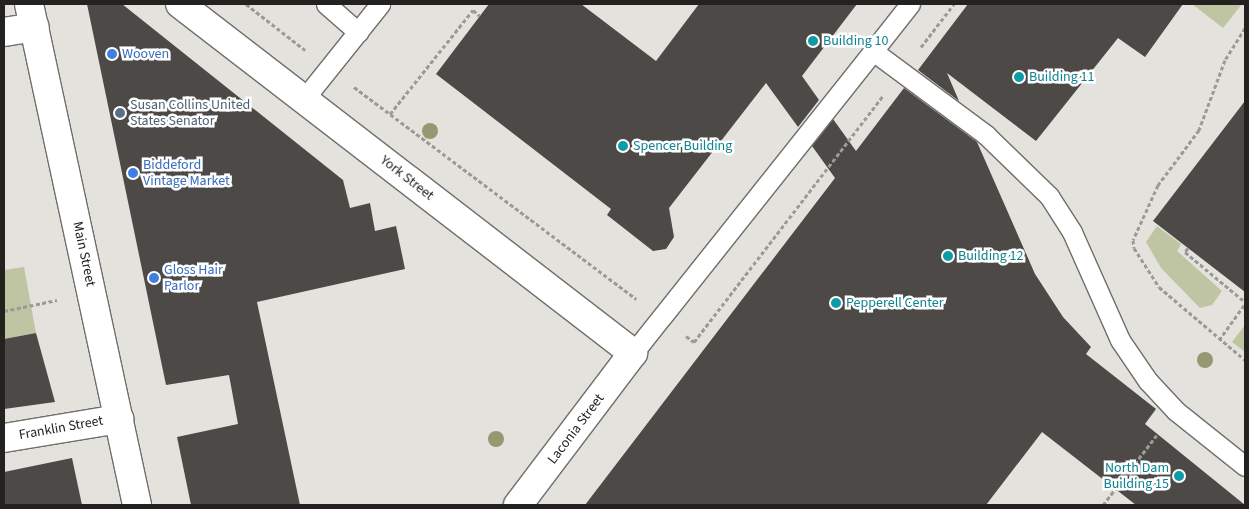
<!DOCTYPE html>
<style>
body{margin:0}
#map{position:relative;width:1249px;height:509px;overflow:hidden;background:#e3e2dd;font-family:"Source Sans 3",sans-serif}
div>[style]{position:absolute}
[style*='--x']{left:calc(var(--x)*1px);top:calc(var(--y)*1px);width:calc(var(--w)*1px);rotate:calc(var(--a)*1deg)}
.green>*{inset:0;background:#bfc5a2}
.building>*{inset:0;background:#4d4946}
.path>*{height:3px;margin-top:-1.5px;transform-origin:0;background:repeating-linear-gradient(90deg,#9b9a96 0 4px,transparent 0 6.5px)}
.roads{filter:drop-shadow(1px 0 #6f6e6a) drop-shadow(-1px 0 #6f6e6a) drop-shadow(0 1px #6f6e6a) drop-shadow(0 -1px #6f6e6a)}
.lane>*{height:19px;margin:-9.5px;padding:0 9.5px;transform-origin:9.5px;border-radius:9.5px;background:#fff}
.street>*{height:28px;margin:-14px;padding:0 14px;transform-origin:14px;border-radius:14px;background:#fff}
.primary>*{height:28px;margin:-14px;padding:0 14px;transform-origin:14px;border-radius:14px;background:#fff}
.trees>*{width:16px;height:16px;margin:-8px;border-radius:50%;background:#959971}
.dots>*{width:14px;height:14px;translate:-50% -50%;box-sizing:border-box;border:2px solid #fff;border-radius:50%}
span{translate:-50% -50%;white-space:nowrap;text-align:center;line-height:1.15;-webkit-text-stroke:5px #fff;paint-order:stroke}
.culture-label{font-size:14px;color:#0d838f}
.left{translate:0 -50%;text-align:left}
.right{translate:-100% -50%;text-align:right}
.shop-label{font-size:14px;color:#366cbe}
.service-label{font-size:14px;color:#4e5e75}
.street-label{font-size:14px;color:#232220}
.frame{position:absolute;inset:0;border:5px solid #232220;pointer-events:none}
</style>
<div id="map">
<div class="green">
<i style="clip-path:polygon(1192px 4px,1242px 4px,1223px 28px)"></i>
<i style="clip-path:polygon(1157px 226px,1181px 244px,1177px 251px,1222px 291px,1212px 305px,1200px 308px,1161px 268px,1146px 242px)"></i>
<i style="clip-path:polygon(24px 267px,36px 333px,4px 339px,4px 270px)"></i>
<i style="clip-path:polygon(1245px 325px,1245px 352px,1232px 342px)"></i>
</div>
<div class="building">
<i style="clip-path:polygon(87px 4px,122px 4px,343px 180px,350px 208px,370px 203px,375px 231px,396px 226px,405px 269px,257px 302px,300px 505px,191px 505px,177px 437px,238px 424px,229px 375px,166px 385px)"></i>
<i style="clip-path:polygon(489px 4px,581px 4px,656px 61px,699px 4px,857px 4px,802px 76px,819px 100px,798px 127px,766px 83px,669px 208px,674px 237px,666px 249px,653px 251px,607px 215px,611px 209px,436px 74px)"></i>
<i style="clip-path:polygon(968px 4px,1183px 4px,1145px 57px,1118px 38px,1036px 141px,947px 73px,959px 101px,918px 70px)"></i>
<i style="clip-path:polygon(904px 88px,977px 142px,1035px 274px,1063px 317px,1091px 347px,1086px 354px,1156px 409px,1145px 424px,1245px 505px,1136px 505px,1042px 432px,986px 505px,585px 505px,835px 178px,812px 146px,833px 119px,856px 151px)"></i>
<i style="clip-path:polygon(1245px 101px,1245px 292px,1153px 221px)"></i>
<i style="clip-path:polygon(36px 333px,55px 402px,4px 409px,4px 339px)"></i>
<i style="clip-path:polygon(72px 458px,82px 505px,4px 505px,4px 472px)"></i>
</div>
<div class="path">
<i style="--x:246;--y:4;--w:75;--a:37.9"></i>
<i style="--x:1245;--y:28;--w:38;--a:122"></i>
<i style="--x:1225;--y:60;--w:75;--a:110.4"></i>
<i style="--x:1199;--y:130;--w:69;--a:126.7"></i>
<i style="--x:1158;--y:185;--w:60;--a:114.4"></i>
<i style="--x:1133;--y:240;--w:8;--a:83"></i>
<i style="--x:1134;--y:248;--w:46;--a:57.3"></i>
<i style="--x:1159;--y:287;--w:113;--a:40.3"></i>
<i style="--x:921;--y:47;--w:54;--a:-52.5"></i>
<i style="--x:354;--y:87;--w:353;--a:36.9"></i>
<i style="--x:390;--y:114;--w:133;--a:-51.4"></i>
<i style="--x:473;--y:10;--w:9;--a:41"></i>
<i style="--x:1188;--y:248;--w:5;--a:127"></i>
<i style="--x:1185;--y:252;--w:78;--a:39.8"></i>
<i style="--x:4;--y:311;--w:54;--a:-11.7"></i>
<i style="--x:686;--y:336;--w:10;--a:37"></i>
<i style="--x:694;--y:342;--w:310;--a:-52.5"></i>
<i style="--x:1219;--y:340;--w:44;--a:-54.2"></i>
<i style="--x:1103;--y:505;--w:88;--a:-52.4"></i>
</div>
<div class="roads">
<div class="lane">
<i style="--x:326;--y:4;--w:43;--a:41.2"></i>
<i style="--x:873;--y:51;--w:60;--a:-51.8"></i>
<i style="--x:304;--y:99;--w:122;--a:-51.3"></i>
<i style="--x:633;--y:353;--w:386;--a:-51.5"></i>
<i style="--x:873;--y:51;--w:141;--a:36.6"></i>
<i style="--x:986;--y:135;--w:88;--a:44.1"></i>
<i style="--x:1049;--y:196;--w:43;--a:57.4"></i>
<i style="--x:1072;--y:232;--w:118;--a:66"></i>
<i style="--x:1120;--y:340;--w:50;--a:55.7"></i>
<i style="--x:1148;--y:381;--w:41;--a:47"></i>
<i style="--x:1176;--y:411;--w:88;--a:38.6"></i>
</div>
<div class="street">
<i style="--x:180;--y:4;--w:572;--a:37.61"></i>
<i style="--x:633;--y:353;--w:191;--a:127.1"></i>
<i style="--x:4;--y:32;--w:31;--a:-9"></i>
<i style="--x:4;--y:438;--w:117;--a:-9.4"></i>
</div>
<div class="primary">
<i style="--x:29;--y:4;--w:513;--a:77.83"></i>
</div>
</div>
<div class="trees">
<i style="left:430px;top:131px"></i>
<i style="left:1205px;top:360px"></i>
<i style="left:496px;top:439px"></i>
</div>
<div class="dots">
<i style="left:813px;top:41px;background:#0f9aa8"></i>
<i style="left:112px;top:54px;background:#3f7fe0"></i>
<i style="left:1019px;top:77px;background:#0f9aa8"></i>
<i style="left:120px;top:113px;background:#5c6f8a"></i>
<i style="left:623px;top:146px;background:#0f9aa8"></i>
<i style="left:133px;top:173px;background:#3f7fe0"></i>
<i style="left:948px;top:256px;background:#0f9aa8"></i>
<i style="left:154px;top:278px;background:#3f7fe0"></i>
<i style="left:836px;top:303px;background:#0f9aa8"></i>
<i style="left:1179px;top:476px;background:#0f9aa8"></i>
</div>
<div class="culture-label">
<span class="left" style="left:823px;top:41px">Building 10</span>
<span class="left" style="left:1029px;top:77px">Building 11</span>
<span class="left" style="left:633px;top:146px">Spencer Building</span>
<span class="left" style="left:958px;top:256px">Building 12</span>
<span class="left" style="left:846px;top:303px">Pepperell Center</span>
<span class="right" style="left:1169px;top:476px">North Dam<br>Building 15</span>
</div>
<div class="shop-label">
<span class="left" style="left:122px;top:54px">Wooven</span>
<span class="left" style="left:143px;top:173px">Biddeford<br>Vintage Market</span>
<span class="left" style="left:164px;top:278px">Gloss Hair<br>Parlor</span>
</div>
<div class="service-label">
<span class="left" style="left:130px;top:113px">Susan Collins United<br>States Senator</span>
</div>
<div class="street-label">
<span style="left:407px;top:178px;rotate:38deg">York Street</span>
<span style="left:84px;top:254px;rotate:78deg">Main Street</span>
<span style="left:61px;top:428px;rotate:-10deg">Franklin Street</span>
<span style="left:576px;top:429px;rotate:-53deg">Laconia Street</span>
</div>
<div class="frame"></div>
</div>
